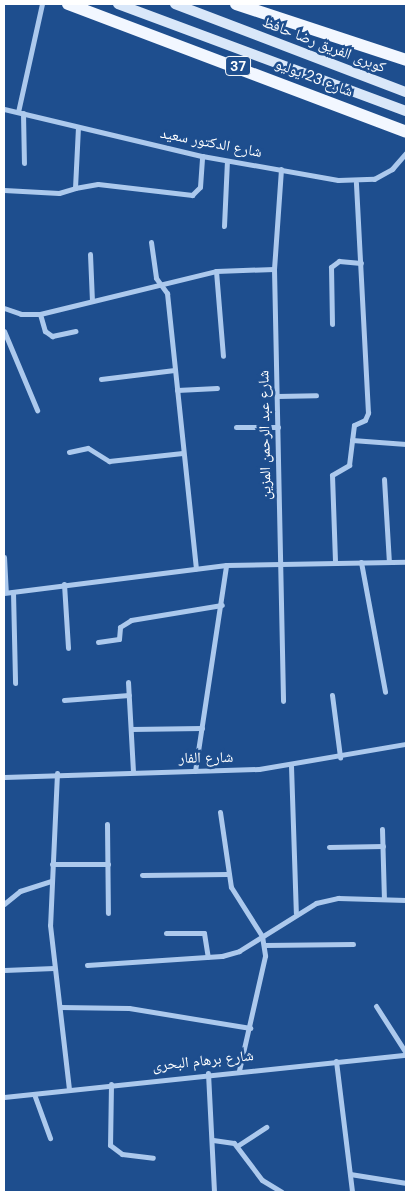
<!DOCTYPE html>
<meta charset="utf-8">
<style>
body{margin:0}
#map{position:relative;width:410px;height:1196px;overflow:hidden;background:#1e4e8e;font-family:"DM Sans","Noto Naskh Arabic",sans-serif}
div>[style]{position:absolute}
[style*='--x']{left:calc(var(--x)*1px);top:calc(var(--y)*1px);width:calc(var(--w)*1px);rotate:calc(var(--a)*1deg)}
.street>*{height:5px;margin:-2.5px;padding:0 2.5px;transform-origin:2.5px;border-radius:2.5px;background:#acc9ed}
.secondary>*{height:10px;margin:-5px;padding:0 5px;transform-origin:5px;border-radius:5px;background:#d9e7f9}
.primary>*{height:12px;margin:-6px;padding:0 6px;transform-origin:6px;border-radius:6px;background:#f2f7ff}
span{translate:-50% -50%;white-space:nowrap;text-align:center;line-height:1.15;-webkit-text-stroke:5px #1e4e8e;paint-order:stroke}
.shield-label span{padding:1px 4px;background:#1e4e8e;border:1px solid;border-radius:4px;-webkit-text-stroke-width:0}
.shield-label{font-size:14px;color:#fff;font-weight:700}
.street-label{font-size:15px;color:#fff}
.frame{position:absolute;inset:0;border:5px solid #fff;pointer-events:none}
</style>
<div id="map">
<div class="street">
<i style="--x:4;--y:109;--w:204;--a:13.4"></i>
<i style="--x:202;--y:156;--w:138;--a:10"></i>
<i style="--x:338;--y:180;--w:36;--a:-2"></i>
<i style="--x:374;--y:179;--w:21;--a:-29"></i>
<i style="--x:392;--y:169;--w:21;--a:-49"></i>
<i style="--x:18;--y:112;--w:111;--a:-77.5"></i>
<i style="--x:23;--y:113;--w:50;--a:88.9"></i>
<i style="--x:281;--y:169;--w:100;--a:94"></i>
<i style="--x:274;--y:269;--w:432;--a:88.8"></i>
<i style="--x:75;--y:188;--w:23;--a:-10"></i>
<i style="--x:98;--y:184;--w:95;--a:6.7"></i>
<i style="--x:192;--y:195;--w:11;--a:-45"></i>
<i style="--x:200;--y:187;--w:31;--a:-86"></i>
<i style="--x:4;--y:190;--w:55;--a:3.1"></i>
<i style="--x:59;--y:193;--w:17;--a:-17"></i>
<i style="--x:75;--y:188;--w:61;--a:-87.2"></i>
<i style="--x:224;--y:226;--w:65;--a:-87.4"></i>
<i style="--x:151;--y:242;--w:36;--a:82"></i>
<i style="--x:156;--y:278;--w:19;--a:54"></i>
<i style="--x:167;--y:293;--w:277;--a:84"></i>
<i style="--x:90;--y:254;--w:47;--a:87.6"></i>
<i style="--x:216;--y:271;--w:85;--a:85.3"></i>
<i style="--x:4;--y:308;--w:18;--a:19"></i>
<i style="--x:21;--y:314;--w:19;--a:0"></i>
<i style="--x:40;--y:314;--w:181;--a:-13.7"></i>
<i style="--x:216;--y:271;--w:58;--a:-2"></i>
<i style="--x:40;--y:314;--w:18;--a:74"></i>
<i style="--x:45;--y:331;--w:9;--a:36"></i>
<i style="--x:52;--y:336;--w:24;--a:-12"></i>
<i style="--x:332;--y:324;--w:57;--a:-91"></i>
<i style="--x:331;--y:267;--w:10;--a:-37"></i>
<i style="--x:339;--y:261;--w:22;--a:5"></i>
<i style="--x:4;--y:331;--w:86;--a:67.3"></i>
<i style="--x:101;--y:379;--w:74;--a:-7"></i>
<i style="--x:177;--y:390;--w:40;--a:-2.9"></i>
<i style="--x:277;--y:396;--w:39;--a:-1"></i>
<i style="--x:236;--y:427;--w:42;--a:0"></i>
<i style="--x:352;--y:440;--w:54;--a:4.2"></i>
<i style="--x:69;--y:452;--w:19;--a:-12"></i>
<i style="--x:88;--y:448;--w:25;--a:32"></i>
<i style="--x:109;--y:461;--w:74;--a:-6.2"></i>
<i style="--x:384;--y:479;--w:83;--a:86.6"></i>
<i style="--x:4;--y:557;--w:35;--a:87"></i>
<i style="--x:335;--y:561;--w:86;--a:-92"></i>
<i style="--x:332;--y:475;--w:20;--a:-30"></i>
<i style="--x:349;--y:465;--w:40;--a:-82.9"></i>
<i style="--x:354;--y:425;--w:12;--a:-24"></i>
<i style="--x:365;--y:420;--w:8;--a:-67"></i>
<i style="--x:368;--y:413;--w:231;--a:-93"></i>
<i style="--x:361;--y:562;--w:132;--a:79.5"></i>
<i style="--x:64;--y:584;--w:64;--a:86.4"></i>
<i style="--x:13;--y:592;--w:91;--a:88.7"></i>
<i style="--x:4;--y:593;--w:224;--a:-7.2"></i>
<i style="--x:226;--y:565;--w:180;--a:-1"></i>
<i style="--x:98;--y:642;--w:21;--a:-8"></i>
<i style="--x:119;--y:639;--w:12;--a:-85"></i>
<i style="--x:120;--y:627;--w:13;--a:-32"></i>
<i style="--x:131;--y:620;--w:92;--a:-9.4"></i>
<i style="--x:128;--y:682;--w:90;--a:86.8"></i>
<i style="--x:332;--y:695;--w:63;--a:82.6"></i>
<i style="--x:64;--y:700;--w:65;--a:-4.4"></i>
<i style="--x:131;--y:729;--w:71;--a:-0.8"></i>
<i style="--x:291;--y:766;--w:147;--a:88.1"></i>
<i style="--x:195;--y:771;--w:208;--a:-81.4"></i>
<i style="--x:57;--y:773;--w:152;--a:92.6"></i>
<i style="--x:50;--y:925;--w:165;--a:83.4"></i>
<i style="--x:4;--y:777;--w:255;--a:-1.8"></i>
<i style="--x:259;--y:769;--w:149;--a:-9.7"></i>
<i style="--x:220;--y:812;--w:76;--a:81.7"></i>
<i style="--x:231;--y:887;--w:58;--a:57.7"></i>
<i style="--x:262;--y:936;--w:20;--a:81"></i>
<i style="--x:265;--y:956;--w:117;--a:102.8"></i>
<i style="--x:107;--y:824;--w:89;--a:89.4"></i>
<i style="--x:382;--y:829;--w:70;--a:88.4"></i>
<i style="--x:329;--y:847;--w:54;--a:-1.1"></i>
<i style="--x:52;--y:864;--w:56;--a:0"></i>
<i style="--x:142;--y:875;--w:86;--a:-0.7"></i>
<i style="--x:4;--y:904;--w:21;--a:-39"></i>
<i style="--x:20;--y:891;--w:33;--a:-18"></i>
<i style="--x:166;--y:933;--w:38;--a:0"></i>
<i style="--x:204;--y:933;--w:24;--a:81"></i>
<i style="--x:264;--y:945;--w:89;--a:-0.6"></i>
<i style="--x:87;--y:965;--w:135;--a:-3.8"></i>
<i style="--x:222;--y:956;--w:18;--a:-16"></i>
<i style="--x:239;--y:951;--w:91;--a:-31.9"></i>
<i style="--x:316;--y:903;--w:23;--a:-13"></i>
<i style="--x:338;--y:898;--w:68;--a:1.7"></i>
<i style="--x:4;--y:970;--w:50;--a:-2.3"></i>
<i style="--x:376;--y:1006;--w:56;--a:57.4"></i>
<i style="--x:60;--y:1007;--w:69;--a:0.8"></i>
<i style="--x:129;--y:1008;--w:123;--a:9.4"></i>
<i style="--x:336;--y:1061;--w:132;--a:83"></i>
<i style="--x:208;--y:1073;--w:119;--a:87.1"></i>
<i style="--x:111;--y:1084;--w:61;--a:90.9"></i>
<i style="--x:110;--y:1145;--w:15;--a:37"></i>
<i style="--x:122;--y:1154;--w:31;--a:7"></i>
<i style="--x:34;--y:1094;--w:47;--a:70"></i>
<i style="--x:4;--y:1097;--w:404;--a:-6"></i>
<i style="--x:213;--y:1140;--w:21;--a:8"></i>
<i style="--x:234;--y:1143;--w:46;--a:52.9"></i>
<i style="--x:262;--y:1180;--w:23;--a:31"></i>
<i style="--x:237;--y:1146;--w:35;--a:-33"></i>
<i style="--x:350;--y:1174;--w:57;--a:9.1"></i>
</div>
<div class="secondary">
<i style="--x:118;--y:4;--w:307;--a:20.4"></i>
<i style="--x:175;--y:4;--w:247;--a:20.9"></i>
</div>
<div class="primary">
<i style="--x:68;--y:4;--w:361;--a:20.7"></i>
<i style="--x:236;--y:4;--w:179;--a:18.2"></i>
</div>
<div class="shield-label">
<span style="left:238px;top:66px">37</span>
</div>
<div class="street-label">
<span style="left:324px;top:45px;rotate:21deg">كوبرى الفريق رضا حافظ</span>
<span style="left:314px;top:78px;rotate:21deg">شارع 23 يوليو</span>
<span style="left:211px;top:143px;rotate:11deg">شارع الدكتور سعيد</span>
<span style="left:265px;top:435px;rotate:-91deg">شارع عبد الرحمن المزين</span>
<span style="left:206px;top:758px;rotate:-1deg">شارع الفار</span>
<span style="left:203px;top:1061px;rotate:-6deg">شارع برهام البحرى</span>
</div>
<div class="frame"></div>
</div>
